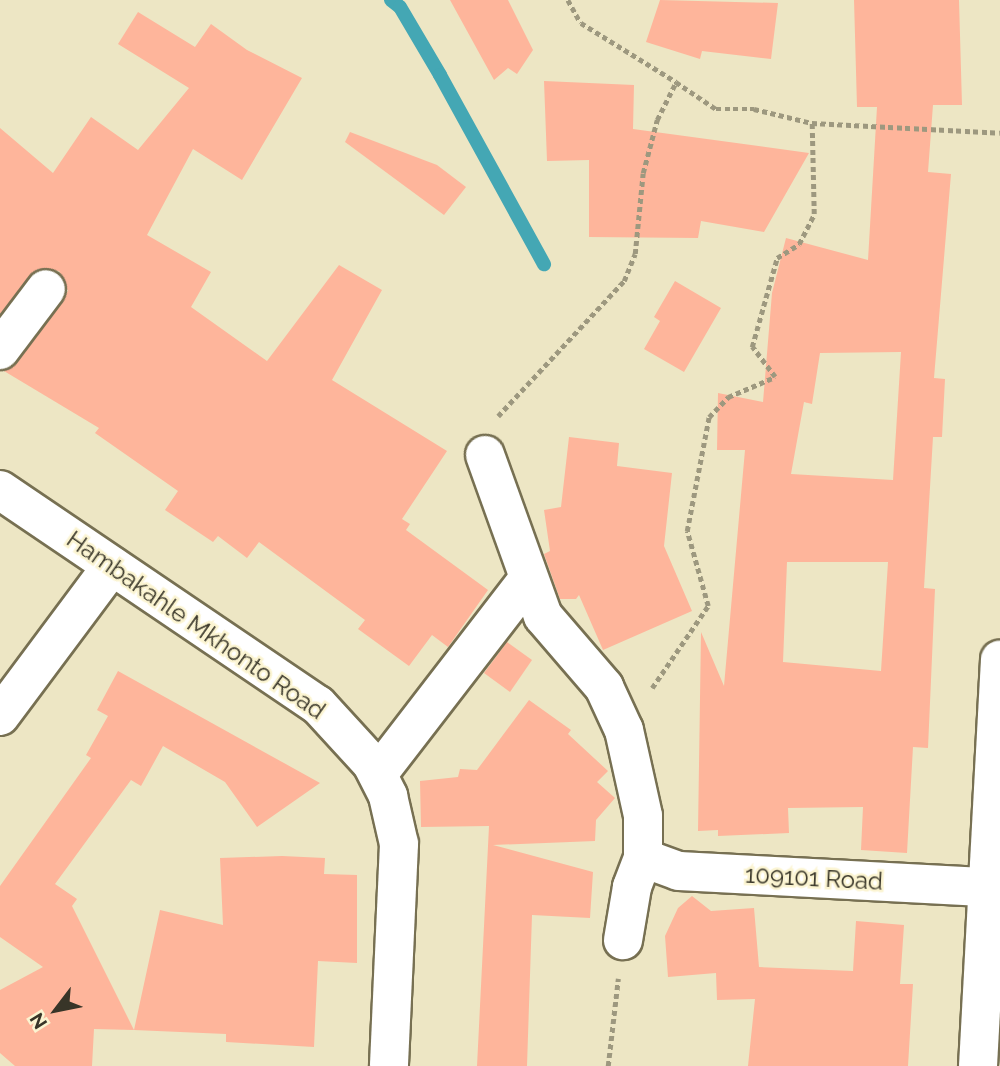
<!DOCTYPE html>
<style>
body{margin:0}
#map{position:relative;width:1000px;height:1066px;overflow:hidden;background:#ede6c4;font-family:Raleway,sans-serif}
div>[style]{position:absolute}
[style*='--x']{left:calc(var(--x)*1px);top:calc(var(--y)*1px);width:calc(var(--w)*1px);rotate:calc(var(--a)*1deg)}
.stream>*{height:14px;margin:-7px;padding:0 7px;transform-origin:7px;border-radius:7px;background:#44a7b4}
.building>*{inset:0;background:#feb59b}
.path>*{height:4.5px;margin-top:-2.25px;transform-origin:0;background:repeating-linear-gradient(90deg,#9d987f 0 5px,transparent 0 8.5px)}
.roads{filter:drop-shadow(2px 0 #777052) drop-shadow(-2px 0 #777052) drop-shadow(0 2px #777052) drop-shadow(0 -2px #777052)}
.minor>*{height:38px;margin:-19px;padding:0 19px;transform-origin:19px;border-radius:19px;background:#fff}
span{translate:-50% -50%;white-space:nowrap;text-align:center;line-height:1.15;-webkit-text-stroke:5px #fbf4d1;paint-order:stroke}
.street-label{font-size:24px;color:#383528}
.north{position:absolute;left:21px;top:975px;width:70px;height:70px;-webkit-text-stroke:5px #fbf4d1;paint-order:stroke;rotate:238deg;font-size:19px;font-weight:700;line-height:28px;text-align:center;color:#383528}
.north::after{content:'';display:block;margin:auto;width:24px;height:32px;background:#383528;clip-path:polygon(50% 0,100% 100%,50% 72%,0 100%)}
</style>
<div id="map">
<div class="stream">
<i style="--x:391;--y:0;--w:11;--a:38"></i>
<i style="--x:400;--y:7;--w:79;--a:59.5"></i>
<i style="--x:440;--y:75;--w:216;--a:61.2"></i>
</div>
<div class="building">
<i style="clip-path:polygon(450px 0,508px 0,533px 50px,517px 74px,508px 68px,494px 80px)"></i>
<i style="clip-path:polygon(660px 0,778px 3px,771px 59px,702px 51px,700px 59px,646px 42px)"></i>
<i style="clip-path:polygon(evenodd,854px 0,959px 0,962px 105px,933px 105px,928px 172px,951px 174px,934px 378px,945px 379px,942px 437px,933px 437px,924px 588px,935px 589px,928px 748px,913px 747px,907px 853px,861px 850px,863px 807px,788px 808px,789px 833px,718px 836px,718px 830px,698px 831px,701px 632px,724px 686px,745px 450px,717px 450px,718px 393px,763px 402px,772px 293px,786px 238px,868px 260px,877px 107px,857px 107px,854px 0,901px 352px,893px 480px,791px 474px,804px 402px,812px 404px,820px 353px,901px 352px,854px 0,787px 562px,888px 562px,881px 671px,783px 662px,787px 562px)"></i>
<i style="clip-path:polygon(138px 12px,195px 47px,211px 24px,247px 50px,302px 78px,242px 180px,193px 149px,147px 235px,211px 272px,191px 307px,267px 361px,339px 265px,382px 290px,332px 380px,447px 451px,402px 519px,410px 524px,406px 530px,488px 590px,448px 647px,432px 635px,409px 666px,358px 629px,365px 620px,259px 542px,247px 558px,218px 536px,213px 542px,165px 510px,178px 491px,95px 433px,99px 428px,4px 371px,17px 363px,68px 291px,59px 271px,38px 269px,0 314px,0 128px,53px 173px,91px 117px,138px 150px,189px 88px,118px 44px)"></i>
<i style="clip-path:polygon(544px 81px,634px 85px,633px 129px,809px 153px,764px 232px,701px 221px,698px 238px,589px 237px,589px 160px,547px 161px)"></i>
<i style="clip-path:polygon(350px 132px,437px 165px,466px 187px,444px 215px,345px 142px)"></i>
<i style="clip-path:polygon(675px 281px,721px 308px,684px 372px,644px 349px,660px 321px,654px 317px)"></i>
<i style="clip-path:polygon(569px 437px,619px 443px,617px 466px,672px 473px,664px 546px,692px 611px,603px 650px,579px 595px,576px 599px,560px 599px,544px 554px,550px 551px,544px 510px,561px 507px)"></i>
<i style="clip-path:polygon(507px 642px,532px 660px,510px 692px,484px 673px)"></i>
<i style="clip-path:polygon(118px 671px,320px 783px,257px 827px,225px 782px,163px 746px,141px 786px,131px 780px,55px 884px,77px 899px,72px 906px,134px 1030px,94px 1029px,92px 1066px,15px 1066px,0 1053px,0 990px,43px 967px,0 937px,0 886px,91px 758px,86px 755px,108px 716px,97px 710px)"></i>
<i style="clip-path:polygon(529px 700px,571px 730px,568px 734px,608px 771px,597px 782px,615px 798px,596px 820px,595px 841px,493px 845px,593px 872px,590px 918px,532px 915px,527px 1066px,477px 1066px,489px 826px,421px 827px,420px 781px,458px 777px,460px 769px,477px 770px)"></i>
<i style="clip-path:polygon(282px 856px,325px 858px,324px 874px,357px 875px,357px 963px,318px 961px,314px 1047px,226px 1042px,226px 1034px,134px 1030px,160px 910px,223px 925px,220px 858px)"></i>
<i style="clip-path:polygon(692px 896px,711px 911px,754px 908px,759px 967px,853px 971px,856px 921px,904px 925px,900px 984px,913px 984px,908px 1066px,748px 1066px,755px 999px,717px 1000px,716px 973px,668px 977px,665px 936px,678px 908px)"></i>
</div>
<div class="path">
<i style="--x:568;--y:0;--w:26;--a:61"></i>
<i style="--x:581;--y:23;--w:112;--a:31.8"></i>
<i style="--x:498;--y:416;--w:185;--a:-47"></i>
<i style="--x:624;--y:281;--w:29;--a:-68"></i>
<i style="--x:635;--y:254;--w:81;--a:-84.4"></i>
<i style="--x:643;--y:173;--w:55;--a:-75.2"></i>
<i style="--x:657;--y:120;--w:42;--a:-63.4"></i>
<i style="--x:676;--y:82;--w:48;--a:34"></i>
<i style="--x:716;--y:109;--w:38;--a:0"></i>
<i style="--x:754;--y:109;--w:60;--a:13.6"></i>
<i style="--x:812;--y:123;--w:188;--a:3"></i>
<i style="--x:652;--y:688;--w:99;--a:-55.7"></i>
<i style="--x:708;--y:606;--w:78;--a:-105.6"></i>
<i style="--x:687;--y:531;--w:116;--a:-79.1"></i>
<i style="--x:709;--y:417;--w:28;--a:-46"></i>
<i style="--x:728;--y:397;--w:51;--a:-23.1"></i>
<i style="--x:775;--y:377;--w:38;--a:-127"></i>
<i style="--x:752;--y:347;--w:92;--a:-74.3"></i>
<i style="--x:777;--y:258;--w:26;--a:-32"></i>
<i style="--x:799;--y:244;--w:34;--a:-63"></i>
<i style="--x:814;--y:214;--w:91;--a:-91.3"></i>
<i style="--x:608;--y:1066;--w:88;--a:-83.4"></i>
</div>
<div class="roads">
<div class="minor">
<i style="--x:0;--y:350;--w:76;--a:-53"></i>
<i style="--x:485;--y:455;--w:171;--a:70.2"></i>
<i style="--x:543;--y:616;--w:94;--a:49.3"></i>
<i style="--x:604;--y:687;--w:47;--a:65.1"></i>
<i style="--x:624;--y:730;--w:88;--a:77.5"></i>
<i style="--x:643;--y:816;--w:42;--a:90"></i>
<i style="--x:643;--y:858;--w:31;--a:111"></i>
<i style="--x:632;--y:887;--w:54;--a:99.6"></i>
<i style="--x:0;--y:490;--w:384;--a:34.1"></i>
<i style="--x:318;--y:705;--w:80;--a:47.5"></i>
<i style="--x:372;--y:764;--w:36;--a:63"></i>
<i style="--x:388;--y:796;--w:49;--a:77.1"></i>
<i style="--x:399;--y:844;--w:222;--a:92.6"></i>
<i style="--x:0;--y:716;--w:187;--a:-53.3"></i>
<i style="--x:378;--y:774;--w:247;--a:-52.4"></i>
<i style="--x:643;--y:858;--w:38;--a:20"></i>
<i style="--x:679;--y:871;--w:309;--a:3"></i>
<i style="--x:978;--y:1066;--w:407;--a:-86.9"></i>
</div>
</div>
<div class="street-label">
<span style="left:196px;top:625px;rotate:35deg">Hambakahle Mkhonto Road</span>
<span style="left:814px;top:878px;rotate:3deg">109101 Road</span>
</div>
<div class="north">N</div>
</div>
